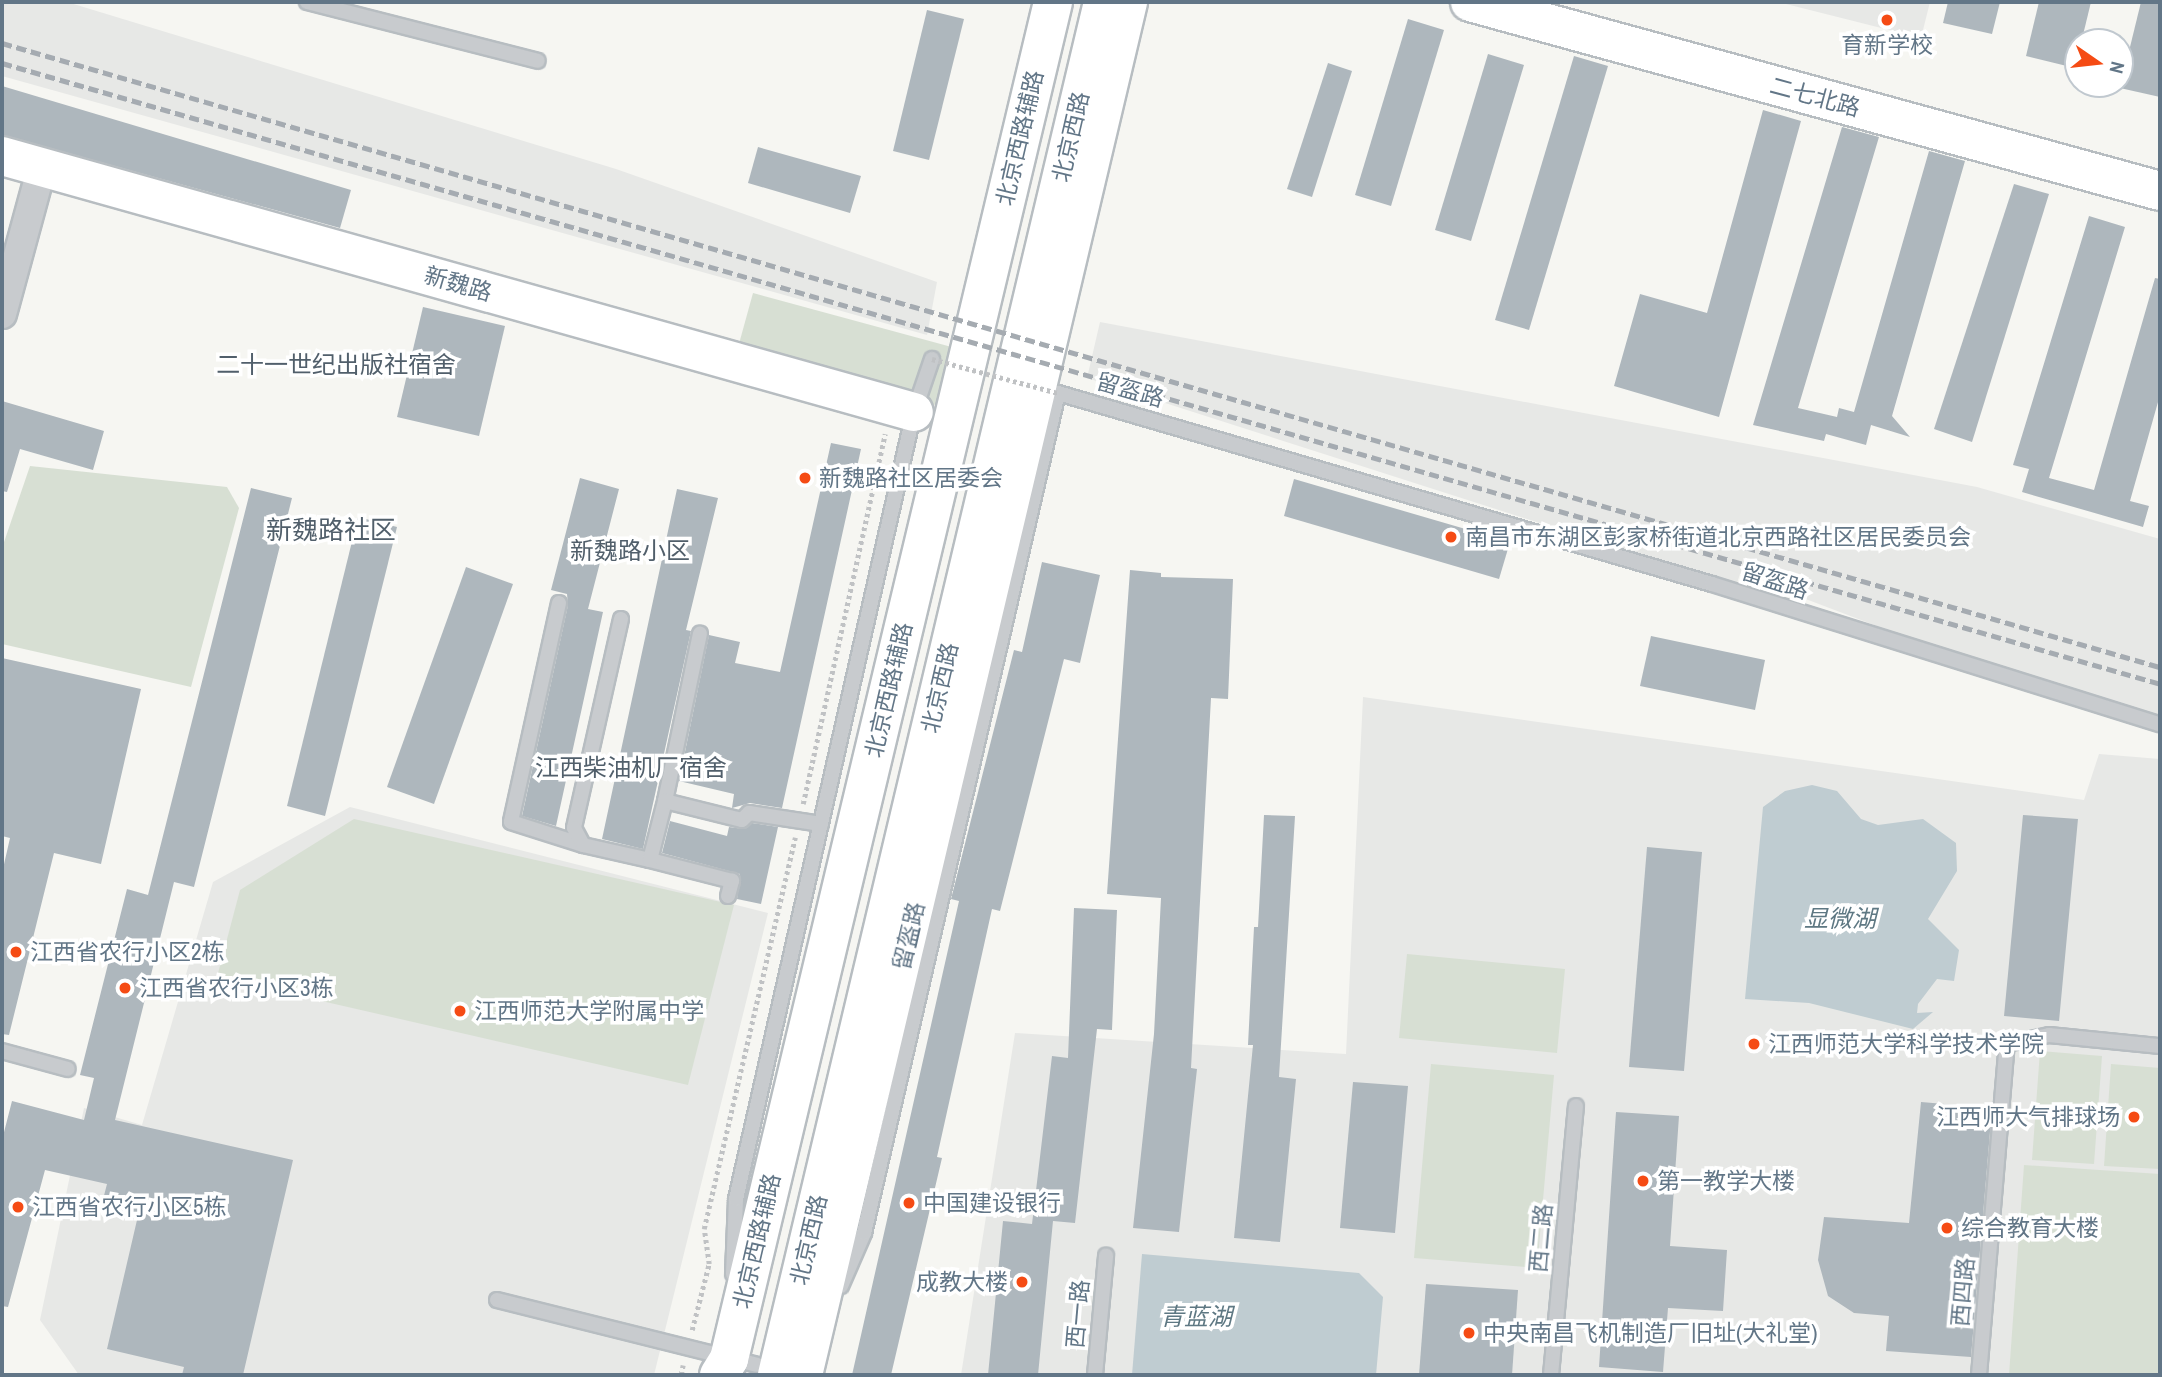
<!DOCTYPE html>
<meta charset="utf-8">
<style>
body{margin:0}
#map{position:relative;width:2162px;height:1377px;overflow:hidden;background:#f6f6f2;font-family:"Archivo Narrow","Noto Sans SC",sans-serif}
div>[style]{position:absolute}
[style*='--x']{left:calc(var(--x)*1px);top:calc(var(--y)*1px);width:calc(var(--w)*1px);rotate:calc(var(--a)*1deg)}
.built>*{inset:0;background:#e7e8e6}
.green>*{inset:0;background:#d7dfd3}
.water>*{inset:0;background:#bfccd1}
.building>*{inset:0;background:#aeb7bd}
.path>*{height:4.5px;margin-top:-2.25px;transform-origin:0;background:repeating-linear-gradient(90deg,#c0c2c4 0 3.5px,transparent 0 7px)}
.roads{filter:drop-shadow(2px 0 #b7bdc1) drop-shadow(-2px 0 #b7bdc1) drop-shadow(0 2px #b7bdc1) drop-shadow(0 -2px #b7bdc1)}
.lane>*{height:14px;margin:-7px;padding:0 7px;transform-origin:7px;border-radius:7px;background:#c8cbce}
.street>*{height:28px;margin:-14px;padding:0 14px;transform-origin:14px;border-radius:14px;background:#c8cbce}
.secondary>*{height:38px;margin:-19px;padding:0 19px;transform-origin:19px;border-radius:19px;background:#fff}
.primary>*{height:38px;margin:-19px;padding:0 19px;transform-origin:19px;border-radius:19px;background:#fff}
.rail>*{height:5px;margin-top:-2.5px;transform-origin:0;background:repeating-linear-gradient(90deg,#a5abb1 0 10px,transparent 0 15px)}
.path-bridge>*{height:4.5px;margin-top:-2.25px;transform-origin:0;background:repeating-linear-gradient(90deg,#c0c2c4 0 3.5px,transparent 0 7px)}
.dots>*{width:19px;height:19px;translate:-50% -50%;box-sizing:border-box;border:4px solid #fff;border-radius:50%}
span{translate:-50% -50%;white-space:nowrap;text-align:center;line-height:1.15;-webkit-text-stroke:7px #fff;paint-order:stroke}
.poi-label{font-size:23px;color:#627687}
.left{translate:0 -50%;text-align:left}
.right{translate:-100% -50%;text-align:right}
.street-label{font-size:23px;color:#627687}
.neighbourhood-label{font-size:24px;color:#515f6b}
.water-label{font-size:24px;color:#5e7883;font-style:italic}
.quarter-label{font-size:26px;color:#515f6b}
.frame{position:absolute;inset:0;border:4px solid #627687;pointer-events:none}
.north{position:absolute;left:2064px;top:28px;width:70px;height:70px;box-sizing:border-box;background:#fff;border:2px solid #c0c8cf;border-radius:50%;rotate:104deg;font-size:19px;font-weight:700;line-height:28px;text-align:center;color:#627687}
.north::after{content:'';display:block;margin:auto;width:24px;height:32px;background:#f54b14;clip-path:polygon(50% 0,100% 100%,50% 72%,0 100%)}
</style>
<div id="map">
<div class="built">
<i style="clip-path:polygon(2px 2px,67px 2px,616px 169px,937px 282px,927px 335px,2px 76px)"></i>
<i style="clip-path:polygon(1778px 2px,1930px 2px,1921px 38px)"></i>
<i style="clip-path:polygon(1100px 322px,1977px 487px,2160px 539px,2160px 723px,1969px 661px,1740px 574px,1736px 586px,1087px 378px)"></i>
<i style="clip-path:polygon(1363px 697px,2084px 800px,2099px 754px,2160px 759px,2160px 1375px,961px 1375px,1015px 1033px,1346px 1054px)"></i>
<i style="clip-path:polygon(350px 807px,768px 913px,654px 1375px,79px 1375px,40px 1320px,84px 1108px,142px 1125px,213px 882px)"></i>
</div>
<div class="green">
<i style="clip-path:polygon(753px 293px,959px 349px,943px 407px,737px 351px)"></i>
<i style="clip-path:polygon(30px 466px,227px 487px,239px 508px,191px 687px,2px 644px,2px 548px)"></i>
<i style="clip-path:polygon(354px 819px,734px 905px,688px 1085px,217px 977px,240px 890px)"></i>
<i style="clip-path:polygon(1407px 954px,1565px 969px,1557px 1053px,1399px 1038px)"></i>
<i style="clip-path:polygon(2040px 1051px,2102px 1056px,2094px 1164px,2032px 1160px)"></i>
<i style="clip-path:polygon(1431px 1064px,1554px 1075px,1537px 1268px,1414px 1258px)"></i>
<i style="clip-path:polygon(2111px 1064px,2160px 1068px,2160px 1169px,2104px 1166px)"></i>
<i style="clip-path:polygon(2024px 1165px,2160px 1174px,2160px 1375px,2009px 1375px)"></i>
</div>
<div class="water">
<i style="clip-path:polygon(1812px 785px,1837px 791px,1861px 819px,1878px 825px,1923px 819px,1956px 843px,1957px 871px,1928px 919px,1959px 950px,1954px 981px,1937px 979px,1918px 1004px,1917px 1013px,1933px 1012px,1913px 1029px,1809px 1003px,1745px 999px,1763px 807px,1785px 791px)"></i>
<i style="clip-path:polygon(1142px 1254px,1359px 1273px,1383px 1297px,1376px 1375px,1132px 1375px)"></i>
</div>
<div class="building">
<i style="clip-path:polygon(1948px 2px,2000px 2px,1992px 34px,1943px 23px)"></i>
<i style="clip-path:polygon(2039px 2px,2091px 2px,2075px 68px,2026px 56px)"></i>
<i style="clip-path:polygon(2141px 2px,2160px 2px,2160px 97px,2120px 88px)"></i>
<i style="clip-path:polygon(927px 10px,964px 19px,929px 160px,893px 151px)"></i>
<i style="clip-path:polygon(1408px 19px,1444px 30px,1391px 206px,1355px 195px)"></i>
<i style="clip-path:polygon(1488px 54px,1524px 65px,1471px 241px,1435px 230px)"></i>
<i style="clip-path:polygon(1574px 56px,1608px 66px,1529px 330px,1495px 320px)"></i>
<i style="clip-path:polygon(1328px 63px,1352px 71px,1312px 197px,1287px 189px)"></i>
<i style="clip-path:polygon(2px 86px,351px 190px,340px 228px,2px 135px)"></i>
<i style="clip-path:polygon(1763px 110px,1801px 121px,1719px 417px,1614px 386px,1640px 294px,1707px 313px)"></i>
<i style="clip-path:polygon(1842px 127px,1879px 137px,1798px 408px,1837px 417px,1839px 408px,1854px 412px,1929px 151px,1965px 161px,1892px 416px,1910px 437px,1871px 425px,1866px 445px,1826px 434px,1824px 441px,1753px 425px)"></i>
<i style="clip-path:polygon(758px 147px,861px 176px,850px 213px,748px 183px)"></i>
<i style="clip-path:polygon(2014px 184px,2049px 194px,1972px 442px,1934px 429px)"></i>
<i style="clip-path:polygon(2089px 216px,2125px 227px,2049px 478px,2094px 490px,2155px 278px,2160px 279px,2160px 395px,2130px 501px,2149px 506px,2143px 527px,2022px 492px,2029px 469px,2013px 465px)"></i>
<i style="clip-path:polygon(423px 307px,505px 326px,479px 436px,397px 417px)"></i>
<i style="clip-path:polygon(2px 401px,104px 431px,93px 470px,20px 449px,7px 492px,2px 491px)"></i>
<i style="clip-path:polygon(831px 443px,861px 449px,782px 808px,750px 803px,732px 808px,734px 794px,679px 781px,709px 635px,740px 642px,735px 663px,780px 672px)"></i>
<i style="clip-path:polygon(580px 478px,619px 489px,588px 609px,603px 612px,556px 826px,522px 816px,568px 605px,567px 594px,551px 590px)"></i>
<i style="clip-path:polygon(1294px 479px,1510px 542px,1499px 579px,1284px 516px)"></i>
<i style="clip-path:polygon(251px 488px,292px 498px,194px 887px,174px 882px,115px 1120px,293px 1160px,243px 1375px,182px 1375px,184px 1367px,107px 1349px,137px 1220px,100px 1211px,107px 1184px,45px 1170px,8px 1307px,2px 1306px,2px 1140px,12px 1101px,84px 1120px,94px 1078px,80px 1075px,127px 889px,148px 895px)"></i>
<i style="clip-path:polygon(677px 489px,718px 498px,686px 630px,691px 631px,643px 849px,602px 839px)"></i>
<i style="clip-path:polygon(358px 517px,397px 527px,325px 816px,287px 806px)"></i>
<i style="clip-path:polygon(1042px 562px,1100px 575px,1080px 663px,1064px 659px,1000px 911px,992px 909px,937px 1157px,942px 1158px,891px 1375px,852px 1375px,959px 901px,951px 899px,1014px 650px,1022px 652px)"></i>
<i style="clip-path:polygon(466px 567px,513px 584px,434px 804px,387px 787px)"></i>
<i style="clip-path:polygon(1130px 570px,1161px 573px,1161px 577px,1233px 579px,1228px 699px,1211px 698px,1191px 1068px,1197px 1069px,1179px 1232px,1133px 1228px,1154px 1034px,1161px 898px,1107px 894px)"></i>
<i style="clip-path:polygon(1651px 636px,1765px 660px,1755px 710px,1640px 686px)"></i>
<i style="clip-path:polygon(2px 658px,141px 689px,101px 864px,54px 853px,9px 1035px,2px 1034px,2px 873px,10px 838px,2px 836px)"></i>
<i style="clip-path:polygon(1264px 815px,1295px 816px,1279px 1077px,1296px 1079px,1280px 1242px,1234px 1238px,1253px 1045px,1248px 1045px,1254px 927px,1258px 927px)"></i>
<i style="clip-path:polygon(2023px 815px,2078px 819px,2059px 1021px,2004px 1016px)"></i>
<i style="clip-path:polygon(670px 821px,727px 836px,729px 827px,744px 829px,752px 823px,778px 827px,761px 904px,737px 899px,740px 874px,662px 853px)"></i>
<i style="clip-path:polygon(1647px 847px,1702px 852px,1684px 1071px,1629px 1067px)"></i>
<i style="clip-path:polygon(1074px 908px,1117px 910px,1112px 1030px,1097px 1029px,1075px 1223px,1053px 1221px,1038px 1375px,988px 1375px,1003px 1221px,1032px 1224px,1052px 1056px,1068px 1058px)"></i>
<i style="clip-path:polygon(1353px 1082px,1408px 1086px,1395px 1233px,1340px 1228px)"></i>
<i style="clip-path:polygon(1921px 1102px,1992px 1108px,1971px 1357px,1886px 1351px,1889px 1316px,1854px 1313px,1828px 1296px,1818px 1260px,1824px 1217px,1909px 1223px)"></i>
<i style="clip-path:polygon(1616px 1112px,1679px 1116px,1670px 1246px,1727px 1250px,1723px 1311px,1668px 1308px,1663px 1372px,1599px 1367px)"></i>
<i style="clip-path:polygon(1426px 1284px,1518px 1290px,1512px 1375px,1419px 1375px)"></i>
</div>
<div class="path">
<i style="--x:803;--y:804;--w:379;--a:-77.5"></i>
<i style="--x:692;--y:1330;--w:68;--a:-75.6"></i>
<i style="--x:709;--y:1264;--w:35;--a:-98"></i>
<i style="--x:704;--y:1229;--w:402;--a:-76.9"></i>
<i style="--x:681;--y:1375;--w:10;--a:-79"></i>
</div>
<div class="roads">
<div class="lane">
<i style="--x:307;--y:2;--w:238;--a:14.3"></i>
<i style="--x:559;--y:603;--w:224;--a:102.4"></i>
<i style="--x:511;--y:822;--w:76;--a:17.7"></i>
<i style="--x:621;--y:619;--w:214;--a:102.7"></i>
<i style="--x:574;--y:828;--w:19;--a:62"></i>
<i style="--x:583;--y:845;--w:69;--a:12.6"></i>
<i style="--x:665;--y:801;--w:171;--a:-78.2"></i>
<i style="--x:728;--y:896;--w:16;--a:-75"></i>
<i style="--x:732;--y:881;--w:85;--a:-165.6"></i>
<i style="--x:650;--y:860;--w:61;--a:-75.7"></i>
<i style="--x:665;--y:801;--w:79;--a:13.9"></i>
<i style="--x:742;--y:820;--w:10;--a:-45"></i>
<i style="--x:749;--y:813;--w:73;--a:8.7"></i>
<i style="--x:2;--y:1051;--w:68;--a:15.3"></i>
<i style="--x:733;--y:1274;--w:75;--a:-87.7"></i>
<i style="--x:736;--y:1199;--w:807;--a:-77.26"></i>
<i style="--x:914;--y:412;--w:56;--a:-71.2"></i>
<i style="--x:841;--y:1286;--w:58;--a:-66.5"></i>
<i style="--x:864;--y:1233;--w:862;--a:-77"></i>
<i style="--x:1058;--y:393;--w:681;--a:16.28"></i>
<i style="--x:1712;--y:584;--w:469;--a:17.4"></i>
<i style="--x:497;--y:1300;--w:268;--a:14"></i>
<i style="--x:1095;--y:1375;--w:120;--a:-84.7"></i>
<i style="--x:1551;--y:1375;--w:270;--a:-84.7"></i>
<i style="--x:1979;--y:1375;--w:332;--a:-85.2"></i>
<i style="--x:2007;--y:1044;--w:43;--a:-12.1"></i>
<i style="--x:2049;--y:1035;--w:112;--a:5.7"></i>
</div>
<div class="street">
<i style="--x:2;--y:314;--w:152;--a:-74.8"></i>
</div>
<div class="secondary">
<i style="--x:1470;--y:2;--w:715;--a:15.32"></i>
<i style="--x:2;--y:156;--w:947;--a:15.68"></i>
<i style="--x:719;--y:1375;--w:19;--a:-58"></i>
<i style="--x:729;--y:1359;--w:1395;--a:-76.57"></i>
<i style="--x:803;--y:1375;--w:1411;--a:-76.68"></i>
</div>
<div class="primary">
<i style="--x:777;--y:1375;--w:1411;--a:-76.64"></i>
</div>
</div>
<div class="rail">
<i style="--x:2;--y:43;--w:2246;--a:16.13"></i>
<i style="--x:2;--y:63;--w:2246;--a:16.05"></i>
</div>
<div class="path-bridge">
<i style="--x:932;--y:359;--w:131;--a:15.1"></i>
</div>
<div class="dots">
<i style="left:1887px;top:20px;background:#f54b14"></i>
<i style="left:805px;top:478px;background:#f54b14"></i>
<i style="left:1451px;top:537px;background:#f54b14"></i>
<i style="left:16px;top:952px;background:#f54b14"></i>
<i style="left:125px;top:988px;background:#f54b14"></i>
<i style="left:460px;top:1011px;background:#f54b14"></i>
<i style="left:1754px;top:1044px;background:#f54b14"></i>
<i style="left:2134px;top:1117px;background:#f54b14"></i>
<i style="left:1643px;top:1181px;background:#f54b14"></i>
<i style="left:909px;top:1203px;background:#f54b14"></i>
<i style="left:18px;top:1207px;background:#f54b14"></i>
<i style="left:1947px;top:1228px;background:#f54b14"></i>
<i style="left:1022px;top:1282px;background:#f54b14"></i>
<i style="left:1469px;top:1333px;background:#f54b14"></i>
</div>
<div class="poi-label">
<span style="left:1887px;top:45px">育新学校</span>
<span class="left" style="left:819px;top:478px">新魏路社区居委会</span>
<span class="left" style="left:1465px;top:537px">南昌市东湖区彭家桥街道北京西路社区居民委员会</span>
<span class="left" style="left:30px;top:952px">江西省农行小区2栋</span>
<span class="left" style="left:139px;top:988px">江西省农行小区3栋</span>
<span class="left" style="left:474px;top:1011px">江西师范大学附属中学</span>
<span class="left" style="left:1768px;top:1044px">江西师范大学科学技术学院</span>
<span class="right" style="left:2120px;top:1117px">江西师大气排球场</span>
<span class="left" style="left:1657px;top:1181px">第一教学大楼</span>
<span class="left" style="left:923px;top:1203px">中国建设银行</span>
<span class="left" style="left:32px;top:1207px">江西省农行小区5栋</span>
<span class="left" style="left:1961px;top:1228px">综合教育大楼</span>
<span class="right" style="left:1008px;top:1282px">成教大楼</span>
<span class="left" style="left:1483px;top:1333px">中央南昌飞机制造厂旧址(大礼堂)</span>
</div>
<div class="street-label">
<span style="left:1815px;top:97px;rotate:15deg">二七北路</span>
<span style="left:1071px;top:137px;rotate:-77deg">北京西路</span>
<span style="left:1020px;top:138px;rotate:-77deg">北京西路辅路</span>
<span style="left:458px;top:284px;rotate:16deg">新魏路</span>
<span style="left:1130px;top:390px;rotate:16deg">留盔路</span>
<span style="left:1775px;top:581px;rotate:18deg">留盔路</span>
<span style="left:940px;top:688px;rotate:-77deg">北京西路</span>
<span style="left:889px;top:690px;rotate:-77deg">北京西路辅路</span>
<span style="left:909px;top:936px;rotate:-77deg">留盔路</span>
<span style="left:1541px;top:1238px;rotate:-85deg">西二路</span>
<span style="left:809px;top:1240px;rotate:-77deg">北京西路</span>
<span style="left:757px;top:1241px;rotate:-77deg">北京西路辅路</span>
<span style="left:1963px;top:1292px;rotate:-85deg">西四路</span>
<span style="left:1078px;top:1314px;rotate:-85deg">西一路</span>
</div>
<div class="neighbourhood-label">
<span style="left:336px;top:365px">二十一世纪出版社宿舍</span>
<span style="left:630px;top:551px">新魏路小区</span>
<span style="left:631px;top:768px">江西柴油机厂宿舍</span>
</div>
<div class="water-label">
<span style="left:1840px;top:919px">显微湖</span>
<span style="left:1196px;top:1317px">青蓝湖</span>
</div>
<div class="quarter-label">
<span style="left:331px;top:530px">新魏路社区</span>
</div>
<div class="frame"></div>
<div class="north">N</div>
</div>
